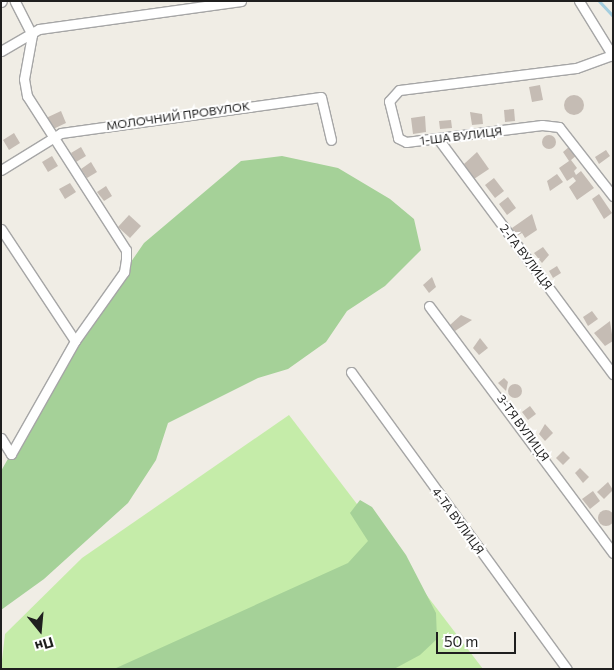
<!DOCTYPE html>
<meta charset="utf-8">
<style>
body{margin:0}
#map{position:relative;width:614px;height:670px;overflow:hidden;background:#f0ede5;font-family:Commissioner,sans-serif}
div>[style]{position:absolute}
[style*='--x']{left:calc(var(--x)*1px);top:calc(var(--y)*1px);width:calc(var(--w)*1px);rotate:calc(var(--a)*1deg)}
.grass>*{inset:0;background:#c5eca9}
.forest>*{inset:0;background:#a5d198}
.stream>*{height:3px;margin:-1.5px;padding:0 1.5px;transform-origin:1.5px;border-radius:1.5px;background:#a4cedf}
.building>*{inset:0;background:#c5bcb4}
.round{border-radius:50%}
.roads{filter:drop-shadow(1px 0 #a6a6a6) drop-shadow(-1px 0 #a6a6a6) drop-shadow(0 1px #a6a6a6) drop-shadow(0 -1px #a6a6a6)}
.street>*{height:9px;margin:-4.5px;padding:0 4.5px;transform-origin:4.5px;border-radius:4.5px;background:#fff}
span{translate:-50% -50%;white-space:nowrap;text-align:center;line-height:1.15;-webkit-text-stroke:4px #fff;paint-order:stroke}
.street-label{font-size:12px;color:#1f1f1f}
.frame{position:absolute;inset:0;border:2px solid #1f1f1f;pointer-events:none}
.north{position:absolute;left:15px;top:605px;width:50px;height:50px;-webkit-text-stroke:4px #fff;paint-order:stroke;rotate:163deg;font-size:14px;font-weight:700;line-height:20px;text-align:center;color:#1f1f1f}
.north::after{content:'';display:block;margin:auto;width:18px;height:22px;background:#1f1f1f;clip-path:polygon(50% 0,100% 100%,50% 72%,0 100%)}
.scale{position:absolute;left:436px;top:632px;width:80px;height:22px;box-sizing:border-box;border:2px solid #1f1f1f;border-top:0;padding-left:6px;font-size:15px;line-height:18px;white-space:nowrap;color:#1f1f1f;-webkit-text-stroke:4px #fff;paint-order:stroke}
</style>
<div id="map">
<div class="grass">
<i style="clip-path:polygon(289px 415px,483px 669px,1px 669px,5px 634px,82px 558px)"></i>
</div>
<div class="forest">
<i style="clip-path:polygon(282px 156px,338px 168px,390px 199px,414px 219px,421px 250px,385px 286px,347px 311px,326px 342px,288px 369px,258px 378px,168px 423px,156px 460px,128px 503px,44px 579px,1px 610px,1px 471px,69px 352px,144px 243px,241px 161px)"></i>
<i style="clip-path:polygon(360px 500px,372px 507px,406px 555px,436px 613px,437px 639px,420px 655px,394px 669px,114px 669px,348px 563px,368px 541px,350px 513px)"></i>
</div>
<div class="stream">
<i style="--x:599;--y:1;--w:21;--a:47"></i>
</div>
<div class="building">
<i style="clip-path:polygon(540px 85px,543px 100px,532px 102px,529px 87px)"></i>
<i class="round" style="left:564px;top:95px;width:20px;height:20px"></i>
<i style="clip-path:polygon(514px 109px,515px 121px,505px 122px,504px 110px)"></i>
<i style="clip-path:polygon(61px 111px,66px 123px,51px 130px,46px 118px)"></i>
<i style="clip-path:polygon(470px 112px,482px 114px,483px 124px,472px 125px)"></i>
<i style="clip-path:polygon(425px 116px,426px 132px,413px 134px,411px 118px)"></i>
<i style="clip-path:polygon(451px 120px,452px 128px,440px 129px,439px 121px)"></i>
<i style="clip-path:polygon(14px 133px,20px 143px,9px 150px,3px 140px)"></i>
<i class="round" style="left:542px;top:135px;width:14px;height:14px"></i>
<i style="clip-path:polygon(570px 146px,577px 155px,571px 160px,577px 168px,574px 171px,576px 175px,581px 171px,594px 188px,577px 200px,569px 187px,576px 181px,573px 177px,567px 181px,559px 168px,569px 161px,563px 152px)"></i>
<i style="clip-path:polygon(81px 147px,86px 156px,76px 162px,71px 153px)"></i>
<i style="clip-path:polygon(606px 150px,610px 156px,599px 164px,595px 157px)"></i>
<i style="clip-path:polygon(477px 152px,489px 169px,474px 179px,464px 164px)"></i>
<i style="clip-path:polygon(52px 156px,58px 166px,48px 172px,42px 162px)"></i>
<i style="clip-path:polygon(91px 162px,97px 172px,87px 178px,81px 169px)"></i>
<i style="clip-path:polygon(557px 174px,563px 182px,550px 191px,547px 181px)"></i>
<i style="clip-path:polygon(494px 178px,504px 191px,495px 198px,485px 185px)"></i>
<i style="clip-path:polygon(70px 183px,76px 192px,65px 199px,59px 189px)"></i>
<i style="clip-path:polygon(106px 186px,112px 196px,104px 201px,97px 192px)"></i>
<i style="clip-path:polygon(599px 194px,612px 213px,604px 219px,592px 199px)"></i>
<i style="clip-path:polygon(508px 197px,516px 208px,507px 215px,499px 204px)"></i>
<i style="clip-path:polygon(532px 214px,537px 230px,525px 238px,522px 233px,517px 236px,512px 228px)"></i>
<i style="clip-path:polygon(129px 215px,141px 226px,130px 238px,118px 227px)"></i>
<i style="clip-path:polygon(543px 247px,549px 255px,542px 263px,534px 253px)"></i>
<i style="clip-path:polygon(557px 266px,561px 273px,553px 278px,549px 271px)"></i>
<i style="clip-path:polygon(432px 277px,436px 287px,429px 293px,423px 285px)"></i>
<i style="clip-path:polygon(592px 311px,598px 319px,588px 326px,583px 317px)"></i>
<i style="clip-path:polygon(461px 315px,472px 320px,455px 331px,450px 325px)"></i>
<i style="clip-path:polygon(610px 321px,613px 341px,605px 346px,594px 333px)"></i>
<i style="clip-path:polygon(480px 338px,488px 348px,479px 355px,473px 348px)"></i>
<i style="clip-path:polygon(504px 378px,508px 382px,506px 391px,498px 383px)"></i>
<i class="round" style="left:508px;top:384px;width:14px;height:14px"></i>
<i style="clip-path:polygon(530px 406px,536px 414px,528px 420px,522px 412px)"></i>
<i style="clip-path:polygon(545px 424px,553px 433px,545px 441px,539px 434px)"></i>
<i style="clip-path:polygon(563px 451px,570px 458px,563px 465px,556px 458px)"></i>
<i style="clip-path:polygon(580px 468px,589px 477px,583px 483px,575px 473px)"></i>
<i style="clip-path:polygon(608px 482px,613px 490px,604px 499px,597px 492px)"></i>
<i style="clip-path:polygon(593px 491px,600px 501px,590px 509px,582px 499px)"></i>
<i class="round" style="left:598px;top:510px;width:16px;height:16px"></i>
</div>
<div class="roads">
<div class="street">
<i style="--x:579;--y:1;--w:65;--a:58.3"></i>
<i style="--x:1;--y:2;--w:1;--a:-45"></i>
<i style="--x:1;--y:51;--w:44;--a:-30.1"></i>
<i style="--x:39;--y:29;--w:204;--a:-7.9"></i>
<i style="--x:612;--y:55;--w:38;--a:160"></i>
<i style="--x:576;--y:68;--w:178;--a:172.9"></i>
<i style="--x:399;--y:90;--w:15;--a:132"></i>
<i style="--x:389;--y:101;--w:38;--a:76"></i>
<i style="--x:398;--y:138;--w:9;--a:27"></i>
<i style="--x:406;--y:142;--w:137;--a:-7.1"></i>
<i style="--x:542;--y:125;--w:17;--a:7"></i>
<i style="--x:559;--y:127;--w:88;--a:52"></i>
<i style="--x:439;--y:140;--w:292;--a:53.4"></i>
<i style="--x:1;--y:170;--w:70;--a:-31.7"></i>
<i style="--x:61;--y:133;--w:262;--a:-7.9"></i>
<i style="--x:321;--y:97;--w:44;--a:76.9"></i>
<i style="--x:1;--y:229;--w:134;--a:56.5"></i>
<i style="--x:429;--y:306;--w:308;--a:53.3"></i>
<i style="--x:351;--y:372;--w:367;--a:54"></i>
<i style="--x:1;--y:438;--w:19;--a:58"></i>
<i style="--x:11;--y:454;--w:130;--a:-60.5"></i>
<i style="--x:75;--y:341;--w:85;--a:-54.6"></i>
<i style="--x:124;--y:272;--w:13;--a:-81"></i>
<i style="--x:126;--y:259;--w:9;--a:-90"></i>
<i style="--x:126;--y:250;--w:183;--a:-122.7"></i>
<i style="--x:27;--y:96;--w:17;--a:-100"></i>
<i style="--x:24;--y:79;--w:45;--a:-79.7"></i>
<i style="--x:32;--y:35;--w:38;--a:-117"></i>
</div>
</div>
<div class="street-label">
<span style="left:178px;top:116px;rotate:-8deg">МОЛОЧНИЙ ПРОВУЛОК</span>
<span style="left:461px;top:136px;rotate:-7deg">1-ША ВУЛИЦЯ</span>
<span style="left:526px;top:257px;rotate:53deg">2-ГА ВУЛИЦЯ</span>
<span style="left:523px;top:428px;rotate:54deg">3-ТЯ ВУЛИЦЯ</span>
<span style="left:458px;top:521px;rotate:54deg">4-ТА ВУЛИЦЯ</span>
</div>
<div class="frame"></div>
<div class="north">Пн</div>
<div class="scale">50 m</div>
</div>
